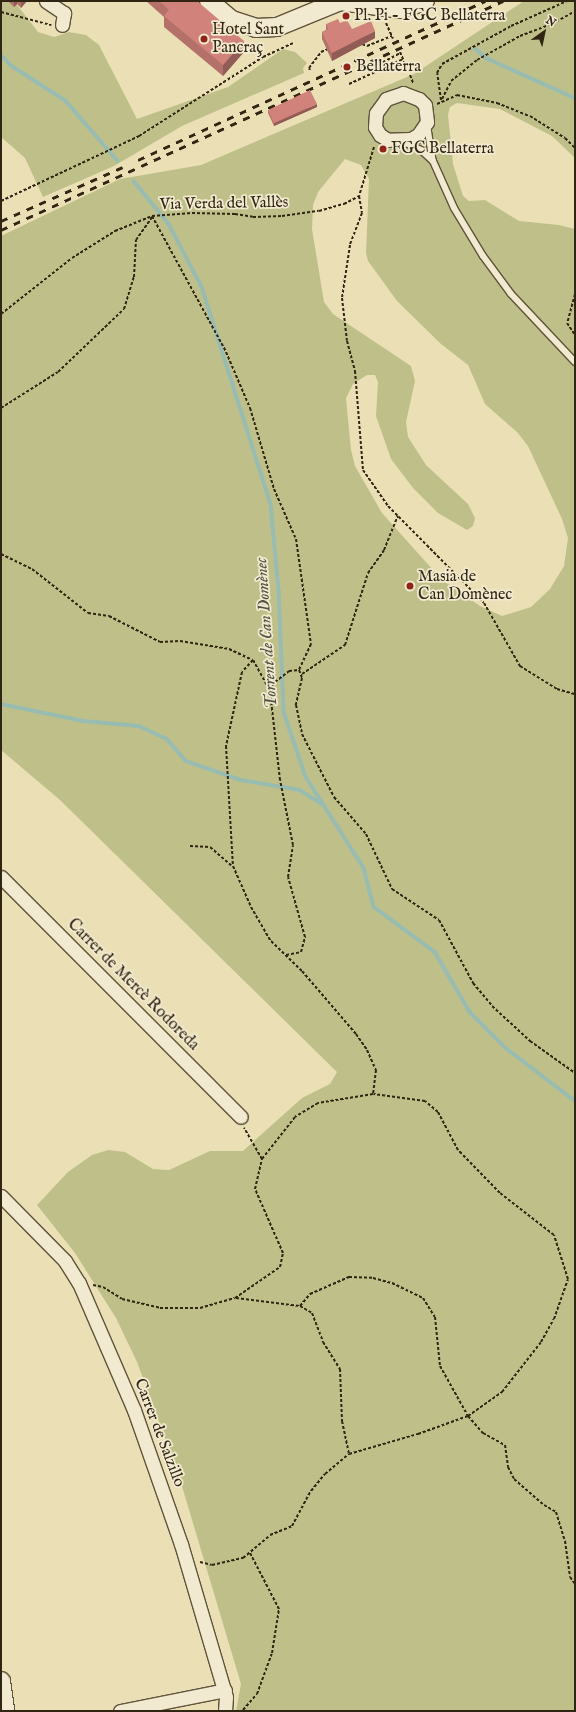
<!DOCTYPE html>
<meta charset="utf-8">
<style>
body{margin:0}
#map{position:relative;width:576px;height:1712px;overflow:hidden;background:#ebdfb6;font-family:"IM FELL English",serif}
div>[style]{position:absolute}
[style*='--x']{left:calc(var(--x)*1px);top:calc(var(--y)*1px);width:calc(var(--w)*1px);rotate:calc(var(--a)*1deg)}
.green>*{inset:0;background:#bfc089}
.stream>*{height:3.5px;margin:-1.75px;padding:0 1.75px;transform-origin:1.75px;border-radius:1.75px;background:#98bcb1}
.path>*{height:2px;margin-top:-1px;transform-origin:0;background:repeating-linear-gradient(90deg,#302412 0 3px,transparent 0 5px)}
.roads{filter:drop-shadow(1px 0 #5f533b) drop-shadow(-1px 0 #5f533b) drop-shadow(0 1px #5f533b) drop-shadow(0 -1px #5f533b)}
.lane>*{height:6px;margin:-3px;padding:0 3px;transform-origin:3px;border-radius:3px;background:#f2ead0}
.street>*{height:13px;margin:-6.5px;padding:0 6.5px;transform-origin:6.5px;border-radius:6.5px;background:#f2ead0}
.secondary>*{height:18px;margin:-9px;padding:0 9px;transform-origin:9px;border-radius:9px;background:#f2ead0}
.rail>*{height:3px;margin-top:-1.5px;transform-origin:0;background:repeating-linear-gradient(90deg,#302412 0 7px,transparent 0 14px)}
.wall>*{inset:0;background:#b4716a}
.shaded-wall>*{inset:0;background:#925c56}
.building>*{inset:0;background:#d1837b}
.dots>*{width:11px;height:11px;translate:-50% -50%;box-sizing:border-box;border:2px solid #f2ead0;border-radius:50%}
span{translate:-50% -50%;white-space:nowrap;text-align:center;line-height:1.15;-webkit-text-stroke:3.5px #f2ead0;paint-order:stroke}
.poi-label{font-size:16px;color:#302412}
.left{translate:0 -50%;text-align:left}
.street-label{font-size:16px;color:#302412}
.water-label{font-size:17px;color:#4f5242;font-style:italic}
.frame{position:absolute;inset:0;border:2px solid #302412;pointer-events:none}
.north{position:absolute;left:524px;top:12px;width:40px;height:40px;-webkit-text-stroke:3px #f2ead0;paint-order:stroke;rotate:33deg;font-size:11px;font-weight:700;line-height:16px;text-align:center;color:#302412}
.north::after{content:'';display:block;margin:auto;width:14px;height:18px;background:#302412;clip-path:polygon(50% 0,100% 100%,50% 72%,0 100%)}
</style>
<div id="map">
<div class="green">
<i style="clip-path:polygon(1px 1px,14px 1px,38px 32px,54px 37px,69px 32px,86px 35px,99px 45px,137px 119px,228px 87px,283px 49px,295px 52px,307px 63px,303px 68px,304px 73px,182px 126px,114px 166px,43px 197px,25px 158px,1px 137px)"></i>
<i style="clip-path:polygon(evenodd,524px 1px,575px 1px,575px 158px,552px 136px,500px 109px,457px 103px,450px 107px,448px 115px,453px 164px,463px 196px,469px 201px,485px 200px,519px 221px,559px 225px,575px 229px,575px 1711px,236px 1711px,241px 1684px,178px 1473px,137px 1362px,116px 1318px,75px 1253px,37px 1205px,68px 1172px,92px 1155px,108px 1150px,125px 1152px,153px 1169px,169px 1170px,210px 1151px,243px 1151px,302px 1098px,330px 1084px,337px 1072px,60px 800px,1px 750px,1px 236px,120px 179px,201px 165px,414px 74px,524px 1px,345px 159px,361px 165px,369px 179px,366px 253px,368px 261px,397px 301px,441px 344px,468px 365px,485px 404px,517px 432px,528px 446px,562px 519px,568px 538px,564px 566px,550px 589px,531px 607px,502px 616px,480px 606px,442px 580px,382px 513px,355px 466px,351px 450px,346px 398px,353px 384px,367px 375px,375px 375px,378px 382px,376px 416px,391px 459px,413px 488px,438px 513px,467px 530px,473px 526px,475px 518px,468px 504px,426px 465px,408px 437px,406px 422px,415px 381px,411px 366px,333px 314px,324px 302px,312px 229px,313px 205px,318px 192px,345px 159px)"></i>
</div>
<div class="stream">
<i style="--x:475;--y:48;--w:15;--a:42"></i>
<i style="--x:486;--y:58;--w:98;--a:24.2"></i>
<i style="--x:1;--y:55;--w:16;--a:45"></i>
<i style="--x:12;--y:66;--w:64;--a:32.9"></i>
<i style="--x:66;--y:101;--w:79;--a:49.1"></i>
<i style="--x:134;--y:181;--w:55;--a:50.9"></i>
<i style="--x:169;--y:224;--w:71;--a:62.4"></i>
<i style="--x:202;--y:287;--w:228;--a:72.4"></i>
<i style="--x:271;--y:504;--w:87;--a:84.7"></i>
<i style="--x:279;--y:591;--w:121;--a:87.6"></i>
<i style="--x:284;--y:712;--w:69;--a:71.3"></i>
<i style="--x:306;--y:777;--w:108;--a:57.5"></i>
<i style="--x:364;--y:868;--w:40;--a:75.6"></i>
<i style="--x:374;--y:907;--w:76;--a:36.4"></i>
<i style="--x:435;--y:952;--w:69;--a:59.7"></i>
<i style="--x:470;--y:1012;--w:51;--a:45"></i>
<i style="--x:506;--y:1048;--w:87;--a:37.5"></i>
<i style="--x:1;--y:704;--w:85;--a:11.6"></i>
<i style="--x:84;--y:721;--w:55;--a:5.2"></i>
<i style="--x:139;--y:726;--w:31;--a:25"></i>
<i style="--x:167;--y:739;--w:29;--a:49"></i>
<i style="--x:186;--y:761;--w:58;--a:19.1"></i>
<i style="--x:241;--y:780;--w:60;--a:9.6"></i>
<i style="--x:300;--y:790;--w:27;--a:33"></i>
</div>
<div class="path">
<i style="--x:1;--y:12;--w:52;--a:14.6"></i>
<i style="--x:386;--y:23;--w:17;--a:66"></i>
<i style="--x:362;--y:44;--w:5;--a:22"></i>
<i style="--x:367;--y:46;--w:27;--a:-22"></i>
<i style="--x:400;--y:52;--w:15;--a:67"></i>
<i style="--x:310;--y:70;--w:2;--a:-117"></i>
<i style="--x:309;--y:68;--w:20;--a:-53"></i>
<i style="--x:321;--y:52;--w:8;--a:-23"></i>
<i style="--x:376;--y:72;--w:5;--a:-112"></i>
<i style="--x:374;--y:67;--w:30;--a:-28"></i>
<i style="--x:410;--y:75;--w:9;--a:69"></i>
<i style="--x:349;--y:84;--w:60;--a:-24.8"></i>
<i style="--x:442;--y:99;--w:20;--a:-63"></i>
<i style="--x:451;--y:81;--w:33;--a:-39"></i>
<i style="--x:477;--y:60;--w:49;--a:-29.2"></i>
<i style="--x:520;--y:36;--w:34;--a:-21"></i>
<i style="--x:552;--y:24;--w:26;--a:-29"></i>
<i style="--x:441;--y:100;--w:27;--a:-98"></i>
<i style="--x:437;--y:73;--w:10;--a:-61"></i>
<i style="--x:442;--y:64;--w:79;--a:-28.8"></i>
<i style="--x:511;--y:26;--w:61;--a:-24.1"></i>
<i style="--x:437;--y:104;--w:22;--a:-24"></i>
<i style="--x:457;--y:95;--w:41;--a:11.3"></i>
<i style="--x:497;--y:103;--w:35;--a:22"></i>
<i style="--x:530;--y:116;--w:41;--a:32.2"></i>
<i style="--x:565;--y:138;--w:14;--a:45"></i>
<i style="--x:374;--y:147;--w:51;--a:107"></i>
<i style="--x:359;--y:196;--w:17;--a:80"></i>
<i style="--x:362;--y:213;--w:34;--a:111"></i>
<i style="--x:350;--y:245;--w:54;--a:98.6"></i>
<i style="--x:342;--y:298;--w:43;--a:83.4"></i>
<i style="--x:347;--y:341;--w:31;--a:75"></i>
<i style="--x:355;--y:371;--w:99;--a:85.4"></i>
<i style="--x:363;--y:470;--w:44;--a:55.2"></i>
<i style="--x:388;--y:506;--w:136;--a:45.3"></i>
<i style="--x:484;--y:603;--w:73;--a:60.3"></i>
<i style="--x:520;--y:666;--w:44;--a:31.9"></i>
<i style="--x:557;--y:689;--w:19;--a:16"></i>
<i style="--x:1;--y:201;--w:153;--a:-25.2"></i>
<i style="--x:139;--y:136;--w:147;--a:-32.5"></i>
<i style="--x:263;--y:57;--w:33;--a:-25"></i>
<i style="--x:152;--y:216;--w:155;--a:61.4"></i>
<i style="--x:226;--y:352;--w:61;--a:66.8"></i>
<i style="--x:250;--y:408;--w:84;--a:73.5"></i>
<i style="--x:274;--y:489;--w:55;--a:66.3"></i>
<i style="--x:296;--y:539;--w:106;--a:81.9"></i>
<i style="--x:311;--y:644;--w:29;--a:115"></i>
<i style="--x:575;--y:294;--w:30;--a:105"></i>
<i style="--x:567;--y:323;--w:14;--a:56"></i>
<i style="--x:1;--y:314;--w:90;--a:-38.3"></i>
<i style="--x:72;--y:258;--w:51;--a:-32.1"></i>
<i style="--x:115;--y:231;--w:40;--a:-22"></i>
<i style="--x:152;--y:216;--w:40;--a:-4.3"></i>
<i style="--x:192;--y:213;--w:43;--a:1.3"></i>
<i style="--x:235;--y:214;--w:18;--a:9"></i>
<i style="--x:253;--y:217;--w:29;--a:-2"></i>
<i style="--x:282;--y:216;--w:37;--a:-8"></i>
<i style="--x:319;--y:211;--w:26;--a:-16"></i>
<i style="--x:344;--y:204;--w:17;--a:-28"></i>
<i style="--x:1;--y:408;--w:67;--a:-32.3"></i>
<i style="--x:58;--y:372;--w:91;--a:-43.7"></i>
<i style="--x:124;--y:309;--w:34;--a:-73"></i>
<i style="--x:134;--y:277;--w:37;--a:-87"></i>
<i style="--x:136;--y:240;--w:28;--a:-55"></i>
<i style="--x:1;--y:554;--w:34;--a:26"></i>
<i style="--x:32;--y:569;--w:71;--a:38.2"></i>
<i style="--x:88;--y:613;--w:21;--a:8"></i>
<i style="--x:109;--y:616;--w:57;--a:27"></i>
<i style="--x:160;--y:642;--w:20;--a:-3"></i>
<i style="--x:180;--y:641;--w:50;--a:9.3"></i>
<i style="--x:229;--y:649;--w:26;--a:25"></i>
<i style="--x:253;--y:660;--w:16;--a:133"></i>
<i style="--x:242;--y:672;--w:76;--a:102.2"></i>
<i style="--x:226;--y:746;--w:120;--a:86.7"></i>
<i style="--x:233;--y:866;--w:45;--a:66.3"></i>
<i style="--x:251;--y:907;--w:39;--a:60"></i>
<i style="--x:271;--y:941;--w:43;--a:44.1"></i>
<i style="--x:302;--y:971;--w:83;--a:49.4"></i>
<i style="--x:356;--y:1034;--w:19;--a:55"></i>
<i style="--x:367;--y:1050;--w:22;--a:66"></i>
<i style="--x:376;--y:1070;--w:24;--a:97"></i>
<i style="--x:253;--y:660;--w:35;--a:61"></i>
<i style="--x:299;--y:670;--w:9;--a:69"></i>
<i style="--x:302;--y:678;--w:28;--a:103"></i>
<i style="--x:296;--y:705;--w:30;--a:78"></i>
<i style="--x:302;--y:734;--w:71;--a:63.1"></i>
<i style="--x:334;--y:797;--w:49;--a:49.1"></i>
<i style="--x:366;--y:834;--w:61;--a:64.7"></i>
<i style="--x:392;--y:889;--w:56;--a:33.4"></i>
<i style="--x:439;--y:920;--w:72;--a:61.6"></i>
<i style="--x:473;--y:983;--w:30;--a:50"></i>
<i style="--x:492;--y:1006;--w:52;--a:42.6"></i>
<i style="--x:530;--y:1041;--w:55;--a:35.4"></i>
<i style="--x:302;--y:674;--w:52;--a:-34"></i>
<i style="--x:345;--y:645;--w:76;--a:-72.3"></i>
<i style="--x:368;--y:573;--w:28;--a:-55"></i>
<i style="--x:384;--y:550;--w:37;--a:-68"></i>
<i style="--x:190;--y:846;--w:20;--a:3"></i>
<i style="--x:210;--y:847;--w:29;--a:41"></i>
<i style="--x:286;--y:955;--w:15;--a:-11"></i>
<i style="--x:301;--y:952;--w:16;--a:-75"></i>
<i style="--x:305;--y:937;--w:62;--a:-105.8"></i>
<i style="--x:288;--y:877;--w:32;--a:-81"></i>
<i style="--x:293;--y:845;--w:66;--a:-101.3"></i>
<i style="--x:280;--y:780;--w:90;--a:-96.4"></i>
<i style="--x:270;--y:691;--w:10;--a:-61"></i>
<i style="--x:275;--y:682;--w:18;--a:-38"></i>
<i style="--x:289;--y:671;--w:10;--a:-6"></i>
<i style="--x:93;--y:1285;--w:10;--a:11"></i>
<i style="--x:103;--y:1287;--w:22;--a:32"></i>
<i style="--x:122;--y:1299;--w:39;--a:13"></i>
<i style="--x:160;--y:1308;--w:40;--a:0"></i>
<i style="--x:200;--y:1308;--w:36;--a:-16"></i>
<i style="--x:235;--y:1298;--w:55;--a:-34.6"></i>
<i style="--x:280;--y:1267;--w:14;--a:-78"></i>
<i style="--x:283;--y:1253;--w:70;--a:-113.6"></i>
<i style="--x:255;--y:1189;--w:31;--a:-77"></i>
<i style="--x:262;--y:1159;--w:36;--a:-120"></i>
<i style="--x:236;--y:1298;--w:64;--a:7.1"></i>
<i style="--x:300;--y:1306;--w:14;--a:30"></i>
<i style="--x:312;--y:1313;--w:31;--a:69"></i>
<i style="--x:323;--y:1342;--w:32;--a:58"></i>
<i style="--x:340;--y:1369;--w:52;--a:87.8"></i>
<i style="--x:342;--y:1421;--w:34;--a:78"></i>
<i style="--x:300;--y:1306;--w:16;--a:-50"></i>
<i style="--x:310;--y:1294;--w:43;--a:-23.6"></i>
<i style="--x:349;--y:1277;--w:24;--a:2"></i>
<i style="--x:373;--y:1278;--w:20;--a:15"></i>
<i style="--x:392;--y:1283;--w:34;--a:26"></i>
<i style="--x:423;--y:1298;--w:22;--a:58"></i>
<i style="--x:435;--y:1317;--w:49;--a:84.2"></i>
<i style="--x:440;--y:1366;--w:57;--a:60.8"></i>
<i style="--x:468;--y:1416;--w:23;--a:49"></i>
<i style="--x:483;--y:1433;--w:25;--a:29"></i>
<i style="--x:505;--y:1445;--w:22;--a:82"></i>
<i style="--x:508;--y:1467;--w:13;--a:63"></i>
<i style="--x:514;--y:1479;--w:40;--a:41"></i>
<i style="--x:544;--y:1505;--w:14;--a:30"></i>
<i style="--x:556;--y:1512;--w:30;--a:73"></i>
<i style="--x:565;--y:1541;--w:36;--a:82"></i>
<i style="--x:570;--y:1577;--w:9;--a:54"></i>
<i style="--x:200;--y:1562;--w:12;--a:14"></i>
<i style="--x:212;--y:1565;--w:32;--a:-13"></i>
<i style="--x:243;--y:1558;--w:35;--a:-40"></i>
<i style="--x:270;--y:1535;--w:24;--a:-22"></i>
<i style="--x:292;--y:1526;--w:40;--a:-62"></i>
<i style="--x:311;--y:1491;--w:22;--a:-51"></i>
<i style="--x:325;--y:1474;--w:31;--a:-40"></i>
<i style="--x:349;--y:1454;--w:72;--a:-16.2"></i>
<i style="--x:418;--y:1434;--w:53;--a:-19.8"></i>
<i style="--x:468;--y:1416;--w:42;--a:-35.2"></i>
<i style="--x:502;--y:1392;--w:63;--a:-52"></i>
<i style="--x:541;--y:1342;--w:26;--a:-61"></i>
<i style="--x:554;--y:1319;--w:42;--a:-70.7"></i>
<i style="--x:568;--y:1279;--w:46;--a:-107.7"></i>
<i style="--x:554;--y:1235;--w:68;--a:-142.1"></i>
<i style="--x:500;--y:1193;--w:60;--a:-134.3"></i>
<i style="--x:458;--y:1150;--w:43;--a:-117.8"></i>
<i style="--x:438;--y:1112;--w:17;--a:-140"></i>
<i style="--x:425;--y:1101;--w:52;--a:-172.3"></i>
<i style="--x:373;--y:1094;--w:56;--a:170.7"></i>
<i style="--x:318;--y:1103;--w:27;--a:149"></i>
<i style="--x:295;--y:1117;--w:53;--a:128.2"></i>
<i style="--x:243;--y:1710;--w:21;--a:-49"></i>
<i style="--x:257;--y:1694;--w:44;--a:-69.9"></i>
<i style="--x:272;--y:1653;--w:45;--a:-81"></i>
<i style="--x:279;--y:1609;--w:63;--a:-117.4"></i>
</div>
<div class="roads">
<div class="lane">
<i style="--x:427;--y:125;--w:36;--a:81"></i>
<i style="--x:433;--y:161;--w:51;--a:65.9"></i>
<i style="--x:454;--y:208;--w:56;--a:58.9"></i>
<i style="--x:483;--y:256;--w:47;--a:53.6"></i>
<i style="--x:511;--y:294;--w:93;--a:46.7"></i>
<i style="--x:406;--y:143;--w:17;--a:25"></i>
<i style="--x:421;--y:150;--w:16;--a:43"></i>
</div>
<div class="street">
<i style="--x:46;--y:1;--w:22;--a:34"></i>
<i style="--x:64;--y:13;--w:12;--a:99"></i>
<i style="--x:403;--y:93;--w:17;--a:21"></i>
<i style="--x:419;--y:99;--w:8;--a:45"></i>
<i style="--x:425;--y:105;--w:17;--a:83"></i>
<i style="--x:427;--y:122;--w:16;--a:125"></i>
<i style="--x:418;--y:135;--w:8;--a:150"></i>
<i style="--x:411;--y:139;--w:23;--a:178"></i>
<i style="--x:388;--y:140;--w:9;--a:-148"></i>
<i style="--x:380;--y:135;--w:9;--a:-122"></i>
<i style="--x:375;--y:127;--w:14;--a:-86"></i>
<i style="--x:376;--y:113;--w:17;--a:-54"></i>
<i style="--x:386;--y:99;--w:18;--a:-19"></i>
<i style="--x:1;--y:877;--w:339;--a:45"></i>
<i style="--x:1;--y:1196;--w:91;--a:45.4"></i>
<i style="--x:65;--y:1261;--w:26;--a:58"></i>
<i style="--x:79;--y:1283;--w:138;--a:66.6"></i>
<i style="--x:134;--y:1410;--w:142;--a:70.7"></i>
<i style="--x:181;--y:1544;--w:159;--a:73.6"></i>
<i style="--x:226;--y:1697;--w:14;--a:94"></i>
<i style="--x:120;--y:1711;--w:107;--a:-11.3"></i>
</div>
<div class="secondary">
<i style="--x:209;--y:1;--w:30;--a:40"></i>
<i style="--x:232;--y:20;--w:25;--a:18"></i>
<i style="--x:256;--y:28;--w:21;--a:-3"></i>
<i style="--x:277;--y:27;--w:68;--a:-22.4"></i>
<i style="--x:340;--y:1;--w:62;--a:7.5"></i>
<i style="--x:401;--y:9;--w:25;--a:-18"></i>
<i style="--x:1;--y:1681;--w:30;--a:82"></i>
</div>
</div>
<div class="rail">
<i style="--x:138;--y:160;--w:382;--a:-24.6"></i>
<i style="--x:1;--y:221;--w:133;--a:-23.9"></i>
<i style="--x:1;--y:230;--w:552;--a:-24.52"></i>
</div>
<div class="wall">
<i style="clip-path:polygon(8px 1px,27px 1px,21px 8px,17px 4px,14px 7px)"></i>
<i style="clip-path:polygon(146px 1px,197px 1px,244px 52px,223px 76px,164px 27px,164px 17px)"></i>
<i style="clip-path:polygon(326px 24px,352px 29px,375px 38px,332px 61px,322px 39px,322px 32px,326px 30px)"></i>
<i style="clip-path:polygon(317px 107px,274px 126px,268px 113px,268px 110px)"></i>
</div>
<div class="shaded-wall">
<i style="clip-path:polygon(14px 1px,17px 1px,17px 4px,14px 7px)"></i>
<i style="clip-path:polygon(21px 1px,27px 1px,21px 8px)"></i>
<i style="clip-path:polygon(375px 31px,375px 38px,332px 61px,332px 53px)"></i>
<i style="clip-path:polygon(244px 41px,244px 52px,223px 76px,223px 65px)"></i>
<i style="clip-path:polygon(317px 104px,317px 107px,274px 126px,274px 123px)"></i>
</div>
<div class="building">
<i style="clip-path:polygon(159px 1px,197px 1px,244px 41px,223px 65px,164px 16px,169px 10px)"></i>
<i style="clip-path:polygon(338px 19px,340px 23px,347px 20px,352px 29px,371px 21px,375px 31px,332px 53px,322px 32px,328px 29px,326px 24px)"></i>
<i style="clip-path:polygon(310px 90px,317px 104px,274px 123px,268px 110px)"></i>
</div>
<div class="dots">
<i style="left:346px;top:16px;background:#8f2418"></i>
<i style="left:204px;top:39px;background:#8f2418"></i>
<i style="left:347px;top:67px;background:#8f2418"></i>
<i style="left:383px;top:149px;background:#8f2418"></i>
<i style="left:410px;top:586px;background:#8f2418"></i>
</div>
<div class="poi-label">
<span class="left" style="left:354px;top:16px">Pl. Pi - FGC Bellaterra</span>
<span class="left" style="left:212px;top:39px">Hotel Sant<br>Pancraç</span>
<span class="left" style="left:356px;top:67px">Bellaterra</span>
<span class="left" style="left:391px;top:149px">FGC Bellaterra</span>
<span class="left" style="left:418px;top:586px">Masia de<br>Can Domènec</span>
</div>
<div class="street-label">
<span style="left:224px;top:204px;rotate:-1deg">Via Verda del Vallès</span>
<span style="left:133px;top:985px;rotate:45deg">Carrer de Mercè Rodoreda</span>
<span style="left:159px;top:1433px;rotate:69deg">Carrer de Salzillo</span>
</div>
<div class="water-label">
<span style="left:267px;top:633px;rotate:-94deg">Torrent de Can Domènec</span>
</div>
<div class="frame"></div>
<div class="north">N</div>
</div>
